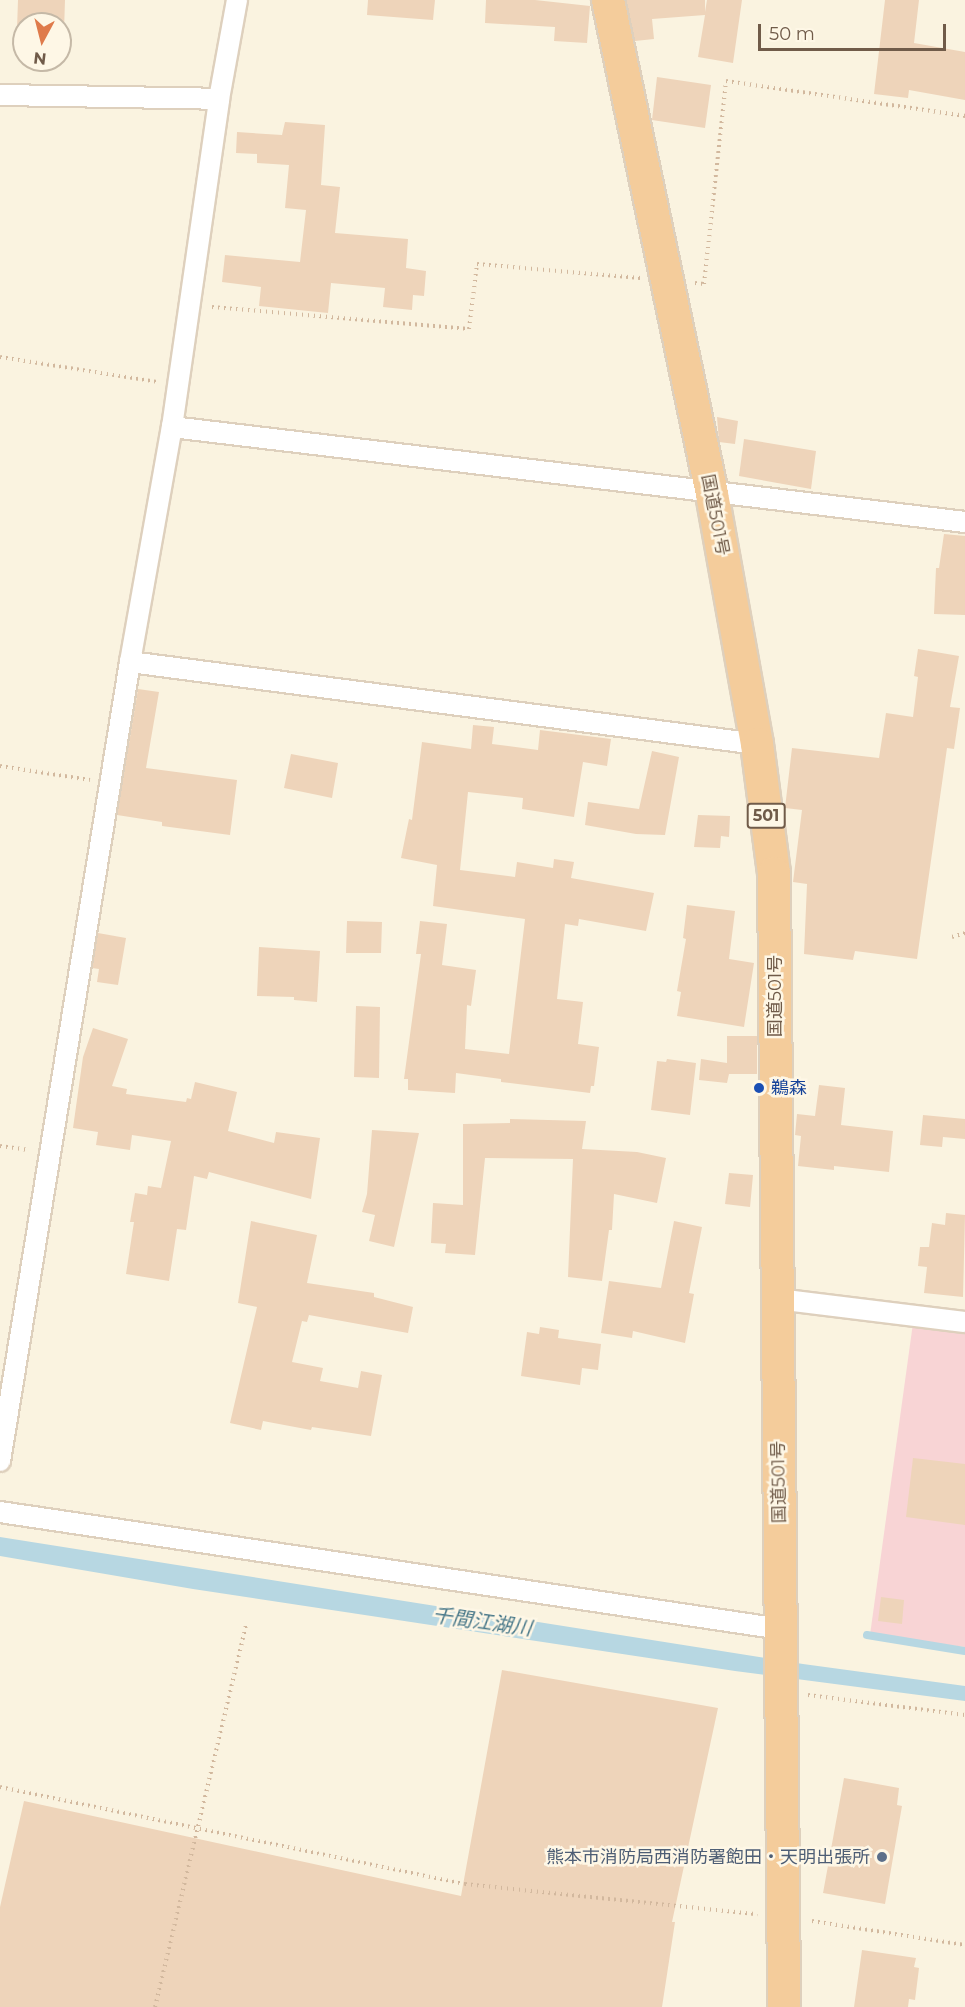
<!DOCTYPE html>
<meta charset="utf-8">
<style>
body{margin:0}
#map{position:relative;width:965px;height:2007px;overflow:hidden;background:#faf3e0;font-family:Montserrat,"Noto Sans JP",sans-serif}
div>[style]{position:absolute}
[style*='--x']{left:calc(var(--x)*1px);top:calc(var(--y)*1px);width:calc(var(--w)*1px);rotate:calc(var(--a)*1deg)}
.medical>*{inset:0;background:#f8d4d5}
.water>*{inset:0;background:#b7d7e2}
.stream>*{height:8px;margin:-4px;padding:0 4px;transform-origin:4px;border-radius:4px;background:#b7d7e2}
.building>*{inset:0;background:#eed4ba}
.path>*{height:4px;margin-top:-2px;transform-origin:0;background:repeating-linear-gradient(90deg,#d2b89e 0 1.5px,transparent 0 6px)}
.roads{filter:drop-shadow(2px 0 #ded0bd) drop-shadow(-2px 0 #ded0bd) drop-shadow(0 2px #ded0bd) drop-shadow(0 -2px #ded0bd)}
.minor>*{height:20px;margin:-10px;padding:0 10px;transform-origin:10px;border-radius:10px;background:#fff}
.trunk>*{height:32px;margin:-16px;padding:0 16px;transform-origin:16px;border-radius:16px;background:#f4cc9b}
.dots>*{width:16px;height:16px;translate:-50% -50%;box-sizing:border-box;border:3px solid #fef7e6;border-radius:50%}
span{translate:-50% -50%;white-space:nowrap;text-align:center;line-height:1.15;-webkit-text-stroke:5px #fef7e6;paint-order:stroke}
.shield-label span{padding:2px 4px;background:#fef7e6;border:2px solid;border-radius:4px;-webkit-text-stroke-width:0}
.shield-label{font-size:16px;color:#705b49;font-weight:700}
.street-label{font-size:18px;color:#705b49}
.transit-label{font-size:18px;color:#164399}
.left{translate:0 -50%;text-align:left}
.service-label{font-size:18px;color:#4e5e75}
.right{translate:-100% -50%;text-align:right}
.water-label{font-size:20px;color:#487889;font-style:italic}
.north{position:absolute;left:12px;top:12px;width:60px;height:60px;box-sizing:border-box;background:#fef7e6;border:2px solid #c5b9a7;border-radius:50%;rotate:187deg;font-size:16px;font-weight:700;line-height:24px;text-align:center;color:#705b49}
.north::after{content:'';display:block;margin:auto;width:21px;height:27px;background:#df7b4b;clip-path:polygon(50% 0,100% 100%,50% 72%,0 100%)}
.scale{position:absolute;left:758px;top:24px;width:188px;height:27px;box-sizing:border-box;border:3px solid #705b49;border-top:0;padding-left:8px;font-size:18px;line-height:21px;white-space:nowrap;color:#705b49;-webkit-text-stroke:4px #fef7e6;paint-order:stroke}
</style>
<div id="map">
<div class="medical">
<i style="clip-path:polygon(913px 1323px,965px 1329px,965px 1647px,870px 1635px)"></i>
</div>
<div class="water">
<i style="clip-path:polygon(0 1537px,803px 1664px,965px 1686px,965px 1701px,735px 1671px,193px 1589px,0 1556px)"></i>
</div>
<div class="stream">
<i style="--x:867;--y:1635;--w:99;--a:9.3"></i>
</div>
<div class="building">
<i style="clip-path:polygon(18px 0,65px 0,63px 63px,40px 62px,60px 60px,60px 24px,24px 24px,24px 29px,17px 29px)"></i>
<i style="clip-path:polygon(368px 0,435px 0,433px 20px,367px 15px)"></i>
<i style="clip-path:polygon(486px 0,535px 0,590px 6px,587px 43px,554px 41px,555px 27px,485px 23px)"></i>
<i style="clip-path:polygon(626px 0,705px 0,705px 12px,707px 0,742px 0,733px 63px,698px 57px,705px 15px,652px 19px,654px 39px,635px 41px)"></i>
<i style="clip-path:polygon(885px 0,919px 0,914px 43px,965px 52px,965px 100px,909px 90px,908px 98px,874px 94px)"></i>
<i style="clip-path:polygon(657px 77px,711px 85px,705px 128px,652px 120px)"></i>
<i style="clip-path:polygon(285px 122px,325px 125px,321px 185px,340px 187px,335px 233px,408px 239px,406px 268px,426px 271px,424px 296px,413px 295px,412px 310px,383px 307px,385px 288px,331px 283px,328px 313px,259px 306px,261px 287px,222px 282px,225px 255px,300px 262px,306px 210px,285px 208px,289px 165px,257px 163px,257px 154px,236px 153px,237px 132px,282px 135px)"></i>
<i style="clip-path:polygon(717px 417px,738px 421px,735px 444px,719px 442px)"></i>
<i style="clip-path:polygon(744px 439px,816px 451px,811px 489px,739px 476px)"></i>
<i style="clip-path:polygon(944px 534px,965px 536px,965px 615px,934px 614px,936px 568px,939px 568px)"></i>
<i style="clip-path:polygon(918px 649px,959px 656px,950px 707px,960px 708px,954px 749px,947px 748px,917px 959px,855px 951px,853px 960px,804px 954px,807px 884px,793px 882px,802px 810px,785px 808px,792px 748px,879px 758px,886px 713px,913px 717px,918px 677px,914px 676px)"></i>
<i style="clip-path:polygon(138px 689px,159px 692px,146px 768px,237px 780px,230px 835px,162px 826px,162px 822px,117px 815px)"></i>
<i style="clip-path:polygon(473px 725px,494px 727px,492px 744px,538px 750px,540px 730px,611px 739px,607px 766px,583px 762px,574px 817px,522px 809px,523px 798px,468px 792px,460px 870px,515px 877px,517px 862px,553px 868px,554px 859px,574px 862px,571px 878px,654px 893px,646px 931px,579px 919px,578px 926px,565px 924px,557px 999px,583px 1002px,578px 1044px,599px 1047px,594px 1086px,591px 1086px,590px 1093px,501px 1082px,501px 1079px,456px 1073px,455px 1093px,408px 1090px,408px 1079px,404px 1079px,421px 954px,416px 954px,420px 921px,447px 924px,442px 965px,476px 970px,471px 1006px,467px 1005px,465px 1049px,509px 1054px,525px 919px,433px 906px,437px 865px,401px 858px,409px 819px,412px 820px,422px 742px,471px 749px)"></i>
<i style="clip-path:polygon(652px 751px,679px 757px,665px 835px,636px 834px,585px 825px,588px 802px,639px 809px)"></i>
<i style="clip-path:polygon(291px 754px,338px 763px,332px 798px,284px 788px)"></i>
<i style="clip-path:polygon(698px 815px,730px 816px,729px 837px,721px 836px,720px 848px,694px 847px)"></i>
<i style="clip-path:polygon(687px 905px,735px 911px,729px 959px,754px 963px,744px 1027px,677px 1016px,681px 992px,677px 991px,686px 939px,683px 938px)"></i>
<i style="clip-path:polygon(347px 921px,382px 922px,381px 953px,346px 953px)"></i>
<i style="clip-path:polygon(98px 933px,126px 938px,118px 985px,97px 982px,99px 969px,92px 968px)"></i>
<i style="clip-path:polygon(259px 947px,320px 951px,317px 1002px,294px 1000px,294px 997px,257px 996px)"></i>
<i style="clip-path:polygon(356px 1006px,380px 1007px,379px 1078px,354px 1077px)"></i>
<i style="clip-path:polygon(93px 1028px,128px 1039px,112px 1086px,127px 1089px,126px 1094px,186px 1102px,187px 1098px,191px 1099px,195px 1082px,237px 1092px,228px 1131px,274px 1143px,276px 1132px,320px 1138px,311px 1199px,209px 1172px,207px 1179px,194px 1176px,186px 1230px,177px 1229px,169px 1281px,126px 1274px,134px 1222px,130px 1222px,135px 1193px,147px 1195px,148px 1186px,161px 1188px,171px 1141px,132px 1135px,130px 1150px,96px 1145px,98px 1132px,73px 1128px,83px 1057px)"></i>
<i style="clip-path:polygon(727px 1036px,757px 1036px,757px 1074px,729px 1074px,727px 1083px,699px 1080px,701px 1059px,727px 1063px)"></i>
<i style="clip-path:polygon(667px 1059px,696px 1063px,690px 1115px,651px 1110px,657px 1061px,666px 1062px)"></i>
<i style="clip-path:polygon(819px 1085px,845px 1088px,841px 1125px,893px 1131px,889px 1172px,834px 1166px,834px 1170px,798px 1166px,801px 1136px,795px 1135px,797px 1114px,815px 1116px)"></i>
<i style="clip-path:polygon(923px 1115px,965px 1119px,965px 1139px,943px 1137px,942px 1147px,920px 1145px)"></i>
<i style="clip-path:polygon(510px 1119px,586px 1121px,582px 1149px,637px 1152px,666px 1158px,657px 1203px,614px 1194px,612px 1230px,609px 1230px,602px 1281px,568px 1277px,573px 1159px,485px 1158px,475px 1255px,445px 1253px,446px 1244px,431px 1243px,433px 1203px,463px 1205px,463px 1124px,510px 1123px)"></i>
<i style="clip-path:polygon(372px 1130px,419px 1133px,394px 1247px,369px 1241px,375px 1215px,362px 1212px,367px 1194px)"></i>
<i style="clip-path:polygon(729px 1173px,753px 1175px,750px 1207px,725px 1204px)"></i>
<i style="clip-path:polygon(946px 1213px,965px 1215px,963px 1297px,924px 1293px,927px 1267px,918px 1266px,920px 1247px,929px 1247px,932px 1223px,945px 1225px)"></i>
<i style="clip-path:polygon(251px 1221px,317px 1235px,307px 1283px,374px 1293px,374px 1297px,413px 1307px,408px 1333px,309px 1315px,307px 1322px,302px 1321px,292px 1362px,323px 1368px,320px 1381px,358px 1388px,361px 1371px,382px 1375px,371px 1436px,312px 1427px,311px 1430px,263px 1421px,261px 1430px,230px 1423px,257px 1307px,238px 1303px)"></i>
<i style="clip-path:polygon(674px 1221px,702px 1227px,689px 1293px,694px 1294px,685px 1343px,633px 1331px,632px 1338px,601px 1333px,609px 1281px,661px 1288px)"></i>
<i style="clip-path:polygon(540px 1327px,559px 1330px,558px 1338px,601px 1344px,598px 1370px,582px 1368px,580px 1385px,521px 1376px,527px 1332px,539px 1334px)"></i>
<i style="clip-path:polygon(913px 1458px,965px 1464px,965px 1525px,906px 1517px)"></i>
<i style="clip-path:polygon(881px 1597px,904px 1600px,902px 1624px,878px 1621px)"></i>
<i style="clip-path:polygon(502px 1670px,718px 1708px,672px 1922px,675px 1922px,662px 2007px,0 2007px,0 1907px,24px 1801px,461px 1896px)"></i>
<i style="clip-path:polygon(844px 1778px,899px 1788px,897px 1805px,902px 1806px,885px 1904px,823px 1893px)"></i>
<i style="clip-path:polygon(862px 1950px,916px 1958px,914px 1967px,919px 1968px,915px 2000px,909px 1999px,908px 2007px,854px 2007px)"></i>
</div>
<div class="path">
<i style="--x:695;--y:283;--w:9;--a:6"></i>
<i style="--x:704;--y:284;--w:204;--a:-83.8"></i>
<i style="--x:726;--y:81;--w:242;--a:8.3"></i>
<i style="--x:212;--y:307;--w:258;--a:4.9"></i>
<i style="--x:469;--y:329;--w:65;--a:-83"></i>
<i style="--x:477;--y:264;--w:164;--a:4.9"></i>
<i style="--x:0;--y:357;--w:159;--a:9"></i>
<i style="--x:0;--y:766;--w:91;--a:8.8"></i>
<i style="--x:952;--y:937;--w:14;--a:-17"></i>
<i style="--x:0;--y:1146;--w:29;--a:8"></i>
<i style="--x:808;--y:1695;--w:158;--a:7.3"></i>
<i style="--x:0;--y:1787;--w:475;--a:11.8"></i>
<i style="--x:465;--y:1884;--w:294;--a:5.9"></i>
<i style="--x:812;--y:1921;--w:155;--a:8.9"></i>
<i style="--x:155;--y:2007;--w:393;--a:-76.6"></i>
</div>
<div class="roads">
<div class="minor">
<i style="--x:0;--y:95;--w:219;--a:1"></i>
<i style="--x:172;--y:427;--w:799;--a:6.83"></i>
<i style="--x:130;--y:662;--w:239;--a:-79.9"></i>
<i style="--x:172;--y:427;--w:331;--a:-81.8"></i>
<i style="--x:219;--y:99;--w:101;--a:-79.7"></i>
<i style="--x:777;--y:1299;--w:189;--a:7"></i>
<i style="--x:0;--y:1461;--w:810;--a:-80.76"></i>
<i style="--x:130;--y:662;--w:632;--a:7.45"></i>
<i style="--x:0;--y:1512;--w:790;--a:8.52"></i>
</div>
<div class="trunk">
<i style="--x:608;--y:0;--w:505;--a:78.11"></i>
<i style="--x:712;--y:494;--w:254;--a:79.8"></i>
<i style="--x:757;--y:744;--w:130;--a:82.5"></i>
<i style="--x:774;--y:873;--w:1134;--a:89.49"></i>
</div>
</div>
<div class="dots">
<i style="left:759px;top:1088px;background:#1a4fb4"></i>
<i style="left:882px;top:1857px;background:#5c6f8a"></i>
</div>
<div class="shield-label">
<span style="left:766px;top:816px">501</span>
</div>
<div class="street-label">
<span style="left:715px;top:515px;rotate:79deg">国道501号</span>
<span style="left:775px;top:996px;rotate:-90deg">国道501号</span>
<span style="left:779px;top:1482px;rotate:-91deg">国道501号</span>
</div>
<div class="transit-label">
<span class="left" style="left:771px;top:1088px">鵜森</span>
</div>
<div class="service-label">
<span class="right" style="left:870px;top:1857px">熊本市消防局西消防署飽田・天明出張所</span>
</div>
<div class="water-label">
<span style="left:482px;top:1622px;rotate:8deg">千間江湖川</span>
</div>
<div class="north">N</div>
<div class="scale">50 m</div>
</div>
